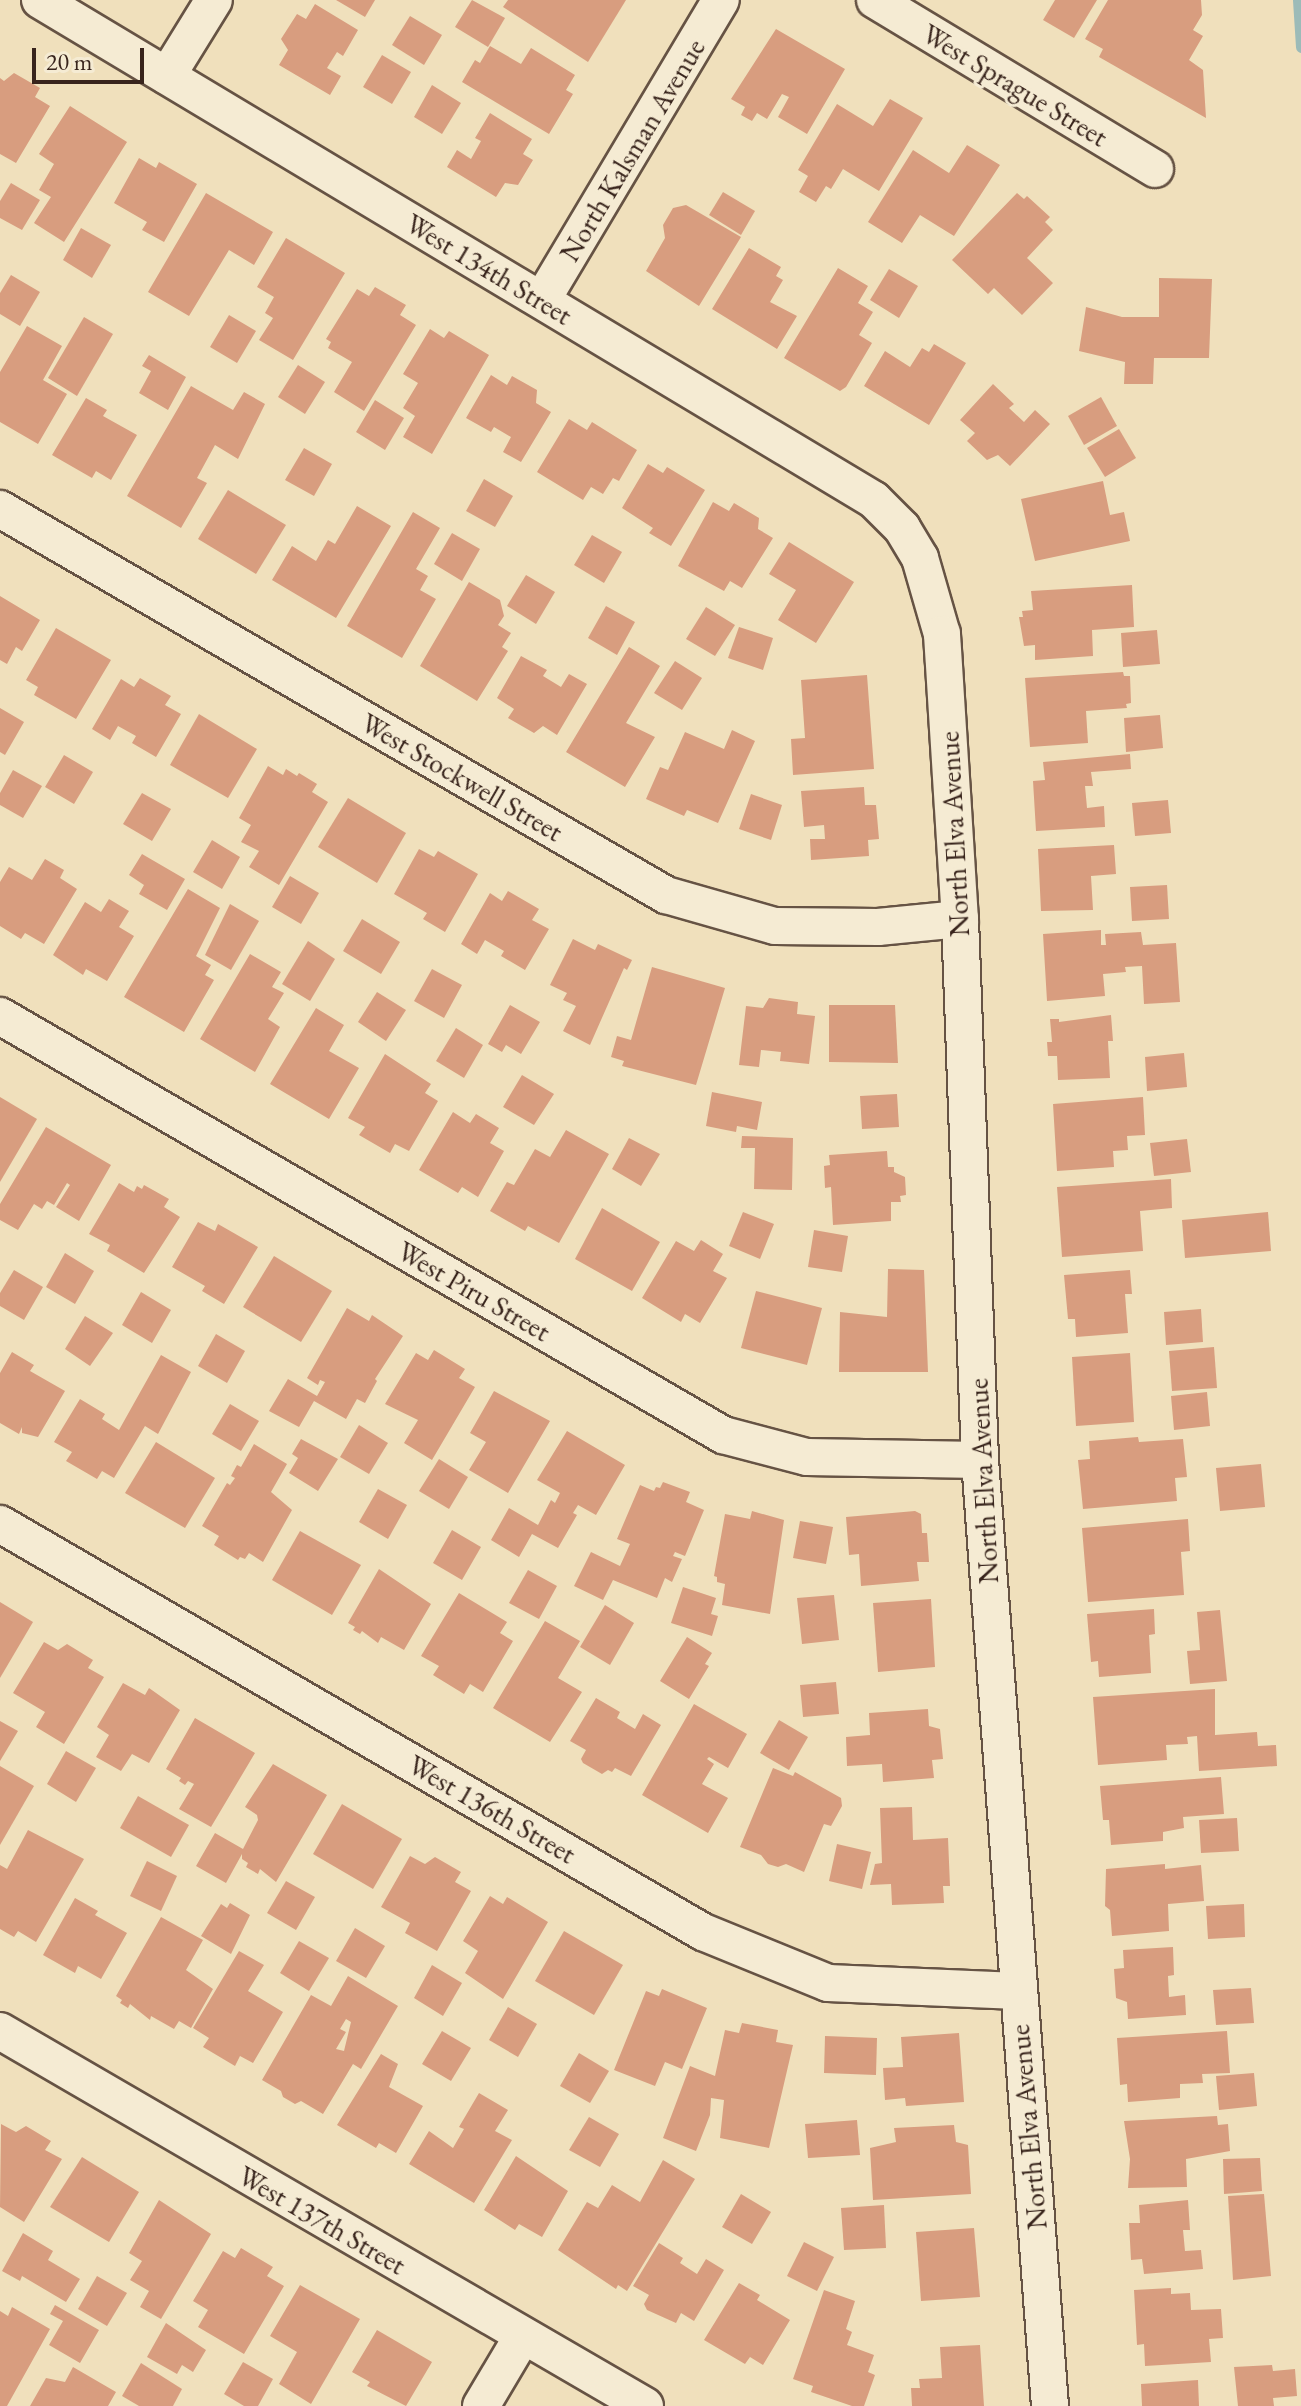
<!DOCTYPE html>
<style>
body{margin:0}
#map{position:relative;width:1301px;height:2406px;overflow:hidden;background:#f0e0bc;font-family:"EB Garamond",serif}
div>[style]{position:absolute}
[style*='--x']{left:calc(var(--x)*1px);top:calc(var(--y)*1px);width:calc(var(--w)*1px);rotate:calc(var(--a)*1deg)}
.stream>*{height:11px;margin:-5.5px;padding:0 5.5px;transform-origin:5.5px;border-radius:5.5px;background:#9cbbb8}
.building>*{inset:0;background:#d89d7f}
.roads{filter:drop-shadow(2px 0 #665344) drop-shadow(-2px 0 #665344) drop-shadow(0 2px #665344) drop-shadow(0 -2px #665344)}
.minor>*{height:36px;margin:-18px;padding:0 18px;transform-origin:18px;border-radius:18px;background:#f5ebd3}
span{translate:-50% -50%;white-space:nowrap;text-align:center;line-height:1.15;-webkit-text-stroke:6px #f5ebd3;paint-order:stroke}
.street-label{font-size:28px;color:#38241c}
.scale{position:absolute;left:32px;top:48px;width:112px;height:36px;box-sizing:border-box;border:4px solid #38241c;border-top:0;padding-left:10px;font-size:24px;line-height:28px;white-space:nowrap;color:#38241c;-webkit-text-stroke:6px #f5ebd3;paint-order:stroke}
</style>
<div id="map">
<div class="stream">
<i style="--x:1298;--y:0;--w:47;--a:86.3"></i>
</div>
<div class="building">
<i style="clip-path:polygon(336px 0,375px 0,365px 17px)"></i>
<i style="clip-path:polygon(472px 0,505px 18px,488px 47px,455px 27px)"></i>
<i style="clip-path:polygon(508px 0,626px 0,588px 62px,503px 7px)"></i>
<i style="clip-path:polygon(1055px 0,1097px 0,1074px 38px,1043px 20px)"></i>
<i style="clip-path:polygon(1108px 0,1201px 0,1202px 15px,1193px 30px,1203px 36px,1189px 60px,1203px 70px,1206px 118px,1099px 57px,1103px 49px,1085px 39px)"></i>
<i style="clip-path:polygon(315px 4px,358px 30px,343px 56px,337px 52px,327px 68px,341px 76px,330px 95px,279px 65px,288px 50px,281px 39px,297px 14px,306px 19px)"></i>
<i style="clip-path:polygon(410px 16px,442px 35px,424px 65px,392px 45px)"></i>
<i style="clip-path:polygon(776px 29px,845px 69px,807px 134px,778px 117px,789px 97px,782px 94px,767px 119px,757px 113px,752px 121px,741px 115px,745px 107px,731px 99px)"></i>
<i style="clip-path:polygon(490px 46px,521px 64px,531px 48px,575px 75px,566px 90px,573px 94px,549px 134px,462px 82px,475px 60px,480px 63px)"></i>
<i style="clip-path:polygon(382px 55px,411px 72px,392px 104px,363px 87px)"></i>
<i style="clip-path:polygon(14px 73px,40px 88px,35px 97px,50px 106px,16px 163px,0 154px,0 78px,4px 81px)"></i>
<i style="clip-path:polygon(432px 85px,461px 103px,442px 134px,414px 117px)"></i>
<i style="clip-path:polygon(890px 99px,923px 118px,879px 191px,843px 169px,831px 189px,826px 186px,816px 202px,799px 192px,808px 176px,798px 170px,837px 104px,873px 126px)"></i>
<i style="clip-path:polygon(70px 106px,127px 142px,64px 242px,34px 223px,51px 197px,39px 190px,54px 164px,39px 154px)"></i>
<i style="clip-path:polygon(490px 113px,532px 139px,523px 154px,533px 160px,518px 185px,505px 183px,496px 197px,447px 167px,457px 150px,471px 159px,481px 141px,475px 138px)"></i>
<i style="clip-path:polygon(967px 145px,1000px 165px,954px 236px,920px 215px,902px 243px,868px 222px,913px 150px,949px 173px)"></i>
<i style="clip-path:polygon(139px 158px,156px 168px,159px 162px,197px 184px,164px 242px,142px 230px,147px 222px,114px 203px)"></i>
<i style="clip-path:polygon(11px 183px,40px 200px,22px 230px,0 218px,0 201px)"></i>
<i style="clip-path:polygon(723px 192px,755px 211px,741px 235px,709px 215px)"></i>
<i style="clip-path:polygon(206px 193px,273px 232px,254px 265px,229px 250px,189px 316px,148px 292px)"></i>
<i style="clip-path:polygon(1017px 193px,1024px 199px,1027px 196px,1050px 217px,1045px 222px,1053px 230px,1027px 258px,1053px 283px,1022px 315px,994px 288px,988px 294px,952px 260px)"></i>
<i style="clip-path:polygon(686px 205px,741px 237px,699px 306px,646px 271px,665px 238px,663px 225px,673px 208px)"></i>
<i style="clip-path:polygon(81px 228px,111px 245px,92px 278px,63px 260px)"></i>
<i style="clip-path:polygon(286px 238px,345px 273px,293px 360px,259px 340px,273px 318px,265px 313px,274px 297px,257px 287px)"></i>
<i style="clip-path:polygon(749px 248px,781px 267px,776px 276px,783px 280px,770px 302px,797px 316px,777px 349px,712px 309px)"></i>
<i style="clip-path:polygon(838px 268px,868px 286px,858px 303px,873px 312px,859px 335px,872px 343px,846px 387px,840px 391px,784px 358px)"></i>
<i style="clip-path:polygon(889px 269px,918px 286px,899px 318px,870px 300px)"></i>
<i style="clip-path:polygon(11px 275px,40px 292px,20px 326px,0 314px,0 293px)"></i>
<i style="clip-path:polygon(1159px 278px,1212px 279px,1209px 358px,1154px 358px,1153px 384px,1124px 384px,1125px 362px,1079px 351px,1086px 307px,1122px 317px,1159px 317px)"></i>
<i style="clip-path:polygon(375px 287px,406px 305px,400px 315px,416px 325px,364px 411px,334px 392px,352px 362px,328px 348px,331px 342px,326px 339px,357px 289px,369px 296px)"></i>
<i style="clip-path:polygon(229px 315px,256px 331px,237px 363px,210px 347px)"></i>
<i style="clip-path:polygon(84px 317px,113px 334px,77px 396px,48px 378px)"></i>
<i style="clip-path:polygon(27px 326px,62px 346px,43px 380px,67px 394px,38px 444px,0 422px,0 372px)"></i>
<i style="clip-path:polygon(430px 329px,444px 338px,449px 331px,489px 355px,432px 454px,403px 437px,415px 416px,403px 408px,418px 383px,403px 374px)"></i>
<i style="clip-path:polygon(934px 344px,966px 363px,929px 425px,864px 386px,885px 351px,910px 367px,922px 348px,929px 352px)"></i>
<i style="clip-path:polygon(149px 355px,186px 377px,168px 410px,139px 393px,151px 371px,142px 366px)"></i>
<i style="clip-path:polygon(298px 365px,325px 382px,305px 414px,278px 397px)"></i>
<i style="clip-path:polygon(491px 375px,507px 385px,512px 376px,537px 390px,536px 403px,551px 412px,521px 462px,503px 452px,511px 437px,494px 427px,491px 432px,466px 418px)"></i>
<i style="clip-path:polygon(993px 384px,1014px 404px,1009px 408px,1024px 422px,1035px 410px,1050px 424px,1010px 466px,998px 455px,987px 460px,967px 441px,975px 433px,960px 420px)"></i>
<i style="clip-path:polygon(191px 386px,233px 410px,244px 392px,265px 404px,238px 459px,215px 445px,197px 478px,207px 483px,181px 528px,127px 496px)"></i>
<i style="clip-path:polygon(1101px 397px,1117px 426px,1084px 445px,1068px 416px)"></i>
<i style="clip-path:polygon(86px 398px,107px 410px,103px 416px,137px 435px,111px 480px,96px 471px,92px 478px,52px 455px)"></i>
<i style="clip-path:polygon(375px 400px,404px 418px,385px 450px,356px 432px)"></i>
<i style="clip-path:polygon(569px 419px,587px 430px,592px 422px,637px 450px,619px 481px,613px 478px,603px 494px,591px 487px,583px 500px,537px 472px)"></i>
<i style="clip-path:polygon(1119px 429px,1136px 458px,1105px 477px,1087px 448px)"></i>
<i style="clip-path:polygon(304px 448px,332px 464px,314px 496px,285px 480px)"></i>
<i style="clip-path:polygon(648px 464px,663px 473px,667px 467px,705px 490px,671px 546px,649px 533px,653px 528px,622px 508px)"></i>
<i style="clip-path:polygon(484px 479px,513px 496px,495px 527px,466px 511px)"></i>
<i style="clip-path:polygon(1103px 481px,1110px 515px,1124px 512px,1130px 541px,1035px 561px,1021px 499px)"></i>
<i style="clip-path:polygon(228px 490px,286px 525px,256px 574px,198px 539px)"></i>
<i style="clip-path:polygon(713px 502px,729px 511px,734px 503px,759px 518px,758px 529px,773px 538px,742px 588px,730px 581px,724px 591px,678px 566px)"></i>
<i style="clip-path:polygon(357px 506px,391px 526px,336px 618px,272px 580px,292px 546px,316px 561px,328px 540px,335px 544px)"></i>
<i style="clip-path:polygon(413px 512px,440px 528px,416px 569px,428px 576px,420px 590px,436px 599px,402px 658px,347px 626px)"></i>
<i style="clip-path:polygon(452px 533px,480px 549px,462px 581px,434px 564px)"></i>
<i style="clip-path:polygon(592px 535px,622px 552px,604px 583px,574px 565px)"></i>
<i style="clip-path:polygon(789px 542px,854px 582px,816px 643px,778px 620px,796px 590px,769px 574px)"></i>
<i style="clip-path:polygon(526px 575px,555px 592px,536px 624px,507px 606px)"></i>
<i style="clip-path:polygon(469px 582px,500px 600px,504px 616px,498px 625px,511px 633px,502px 647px,508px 651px,477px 701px,420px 666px)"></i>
<i style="clip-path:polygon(1132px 585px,1134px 627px,1092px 630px,1093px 656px,1035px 660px,1035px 645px,1024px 646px,1019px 617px,1023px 617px,1022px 611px,1033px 610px,1031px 591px)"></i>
<i style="clip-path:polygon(0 596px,40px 620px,22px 651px,16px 647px,7px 664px,0 660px)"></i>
<i style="clip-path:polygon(606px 606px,635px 622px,617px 655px,588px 638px)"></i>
<i style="clip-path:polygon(706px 607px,735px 625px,715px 656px,686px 639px)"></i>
<i style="clip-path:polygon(739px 627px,773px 638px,763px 670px,728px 658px)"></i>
<i style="clip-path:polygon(56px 628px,111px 660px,76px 719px,34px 695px,38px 687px,26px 680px)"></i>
<i style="clip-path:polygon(1157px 630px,1160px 664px,1123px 667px,1121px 633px)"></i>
<i style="clip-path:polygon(629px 647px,660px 666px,626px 723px,655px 737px,625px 787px,566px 752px)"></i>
<i style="clip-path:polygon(521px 656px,547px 670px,543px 676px,561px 687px,569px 674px,587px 684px,557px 735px,543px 726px,534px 733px,508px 718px,514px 709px,497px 698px)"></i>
<i style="clip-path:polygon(675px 661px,702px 678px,682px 710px,654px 693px)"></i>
<i style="clip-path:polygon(1123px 672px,1124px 676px,1130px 676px,1131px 703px,1126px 704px,1127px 708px,1086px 711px,1088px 743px,1030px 747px,1025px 678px)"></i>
<i style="clip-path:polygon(867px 675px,874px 769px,793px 775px,791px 739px,805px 738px,801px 680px)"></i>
<i style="clip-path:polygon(140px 678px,171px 696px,165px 705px,181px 714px,156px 757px,132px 743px,136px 736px,118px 726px,110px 740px,92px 729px,121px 679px,134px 687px)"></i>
<i style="clip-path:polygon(0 708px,24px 722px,5px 755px,0 752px)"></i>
<i style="clip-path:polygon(199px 714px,257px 749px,228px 798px,170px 765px)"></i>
<i style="clip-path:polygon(1160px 715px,1163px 748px,1126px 752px,1124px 718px)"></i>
<i style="clip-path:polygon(732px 730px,755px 741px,718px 823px,687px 810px,684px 816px,646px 799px,660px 767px,668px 770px,685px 732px,724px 749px)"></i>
<i style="clip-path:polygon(1130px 754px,1131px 769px,1091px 772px,1093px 786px,1085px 786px,1087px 808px,1104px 806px,1105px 827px,1036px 831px,1033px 781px,1045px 780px,1043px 762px)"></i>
<i style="clip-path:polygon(64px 755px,93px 772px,74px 804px,45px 787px)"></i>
<i style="clip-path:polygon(268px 766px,283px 775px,286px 769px,297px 776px,299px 773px,317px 784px,312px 792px,328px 802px,279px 885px,249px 867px,259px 851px,241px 842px,251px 825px,239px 818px)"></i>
<i style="clip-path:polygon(13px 770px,42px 786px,23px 818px,0 805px,0 793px)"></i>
<i style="clip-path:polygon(864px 787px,865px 805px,876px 805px,879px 839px,868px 840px,869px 856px,811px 860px,810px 839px,825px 839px,824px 825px,804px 827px,801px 791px)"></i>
<i style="clip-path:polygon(142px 793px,171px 809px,152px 841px,123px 824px)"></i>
<i style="clip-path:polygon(751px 794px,782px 805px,771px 840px,739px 829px)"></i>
<i style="clip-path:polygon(348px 798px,406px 833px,377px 883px,318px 847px)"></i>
<i style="clip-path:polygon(1168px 800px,1171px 833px,1135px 836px,1132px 803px)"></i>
<i style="clip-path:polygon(212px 840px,240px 857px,222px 889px,193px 872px)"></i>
<i style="clip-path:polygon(1114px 845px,1116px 874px,1091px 876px,1093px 910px,1041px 911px,1038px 849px)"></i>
<i style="clip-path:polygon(419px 849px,434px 857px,438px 851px,478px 874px,445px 932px,423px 919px,427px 913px,394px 894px)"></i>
<i style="clip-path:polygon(142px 854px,185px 879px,167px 910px,139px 894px,144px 885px,129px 875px)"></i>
<i style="clip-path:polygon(45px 859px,64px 870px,60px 878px,77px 889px,44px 944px,25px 933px,21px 939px,0 926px,0 882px,9px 867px,32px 880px)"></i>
<i style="clip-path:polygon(290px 876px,319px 893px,301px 924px,272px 907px)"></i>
<i style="clip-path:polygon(1167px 885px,1169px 919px,1132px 921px,1130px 887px)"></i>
<i style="clip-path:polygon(188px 889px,220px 908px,196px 956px,211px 965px,205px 975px,214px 980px,184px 1032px,124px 997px)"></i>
<i style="clip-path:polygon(508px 891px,539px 909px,532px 920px,549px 929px,525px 970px,501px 956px,504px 951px,485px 940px,477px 954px,461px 944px,490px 893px,502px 901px)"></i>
<i style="clip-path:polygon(109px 899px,129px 911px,119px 927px,134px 936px,107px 981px,86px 969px,83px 975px,53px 955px,85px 902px,101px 912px)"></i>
<i style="clip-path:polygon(230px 904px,259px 921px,231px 970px,205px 955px)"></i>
<i style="clip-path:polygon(362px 919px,400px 942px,381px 974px,343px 951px)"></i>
<i style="clip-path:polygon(1101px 930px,1101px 945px,1106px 945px,1105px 934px,1141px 932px,1143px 945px,1176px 943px,1180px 1002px,1144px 1004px,1142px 966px,1125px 967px,1126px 972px,1103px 974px,1105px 996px,1047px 1001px,1043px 934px)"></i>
<i style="clip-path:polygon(573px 939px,595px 950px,598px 944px,632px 960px,627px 970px,624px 968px,590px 1045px,563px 1031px,576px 1006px,563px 1000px,567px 993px,550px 985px)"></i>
<i style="clip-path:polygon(308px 941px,335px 959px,310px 1001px,282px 984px)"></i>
<i style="clip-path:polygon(250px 954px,281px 972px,272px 987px,284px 993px,268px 1019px,280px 1027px,255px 1072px,200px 1039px)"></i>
<i style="clip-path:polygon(652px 967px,725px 988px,696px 1085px,622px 1066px,624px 1061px,611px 1057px,617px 1036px,631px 1040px)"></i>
<i style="clip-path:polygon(432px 969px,462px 985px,444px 1018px,414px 1001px)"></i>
<i style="clip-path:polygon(377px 992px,406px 1010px,386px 1041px,358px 1022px)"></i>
<i style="clip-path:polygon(769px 998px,798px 1002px,797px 1014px,815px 1016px,809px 1064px,780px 1061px,781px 1052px,761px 1050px,759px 1067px,739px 1065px,746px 1006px,763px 1008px)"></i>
<i style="clip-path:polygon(510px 1005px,540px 1022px,521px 1054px,506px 1045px,502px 1052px,488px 1044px)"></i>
<i style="clip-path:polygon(829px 1005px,895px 1005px,898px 1063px,829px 1062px)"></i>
<i style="clip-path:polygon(316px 1008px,344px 1025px,329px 1051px,359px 1068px,329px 1119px,270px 1084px)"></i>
<i style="clip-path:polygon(1111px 1015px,1113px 1041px,1108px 1041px,1110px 1078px,1058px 1080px,1057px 1056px,1048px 1056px,1047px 1042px,1052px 1042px,1050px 1019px,1059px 1019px,1059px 1022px)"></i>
<i style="clip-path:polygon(456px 1028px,483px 1045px,464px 1078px,436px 1061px)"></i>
<i style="clip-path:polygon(1184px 1053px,1187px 1087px,1147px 1091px,1145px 1057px)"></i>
<i style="clip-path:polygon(385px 1054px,431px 1084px,425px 1093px,438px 1101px,409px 1151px,395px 1144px,390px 1153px,359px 1135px,365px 1127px,348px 1118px)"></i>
<i style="clip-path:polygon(522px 1075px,554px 1094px,534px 1125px,503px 1107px)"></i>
<i style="clip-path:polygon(712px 1092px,762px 1102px,757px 1130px,737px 1126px,736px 1132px,706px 1126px)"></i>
<i style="clip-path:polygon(897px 1094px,899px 1127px,862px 1129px,860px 1096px)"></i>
<i style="clip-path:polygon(0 1097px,37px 1119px,0 1182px)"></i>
<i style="clip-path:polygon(1143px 1097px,1145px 1135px,1127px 1136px,1128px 1150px,1113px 1151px,1114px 1167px,1057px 1171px,1053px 1104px)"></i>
<i style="clip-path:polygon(453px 1112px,470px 1123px,476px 1114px,499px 1128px,490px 1143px,504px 1151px,478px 1197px,462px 1187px,458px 1193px,419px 1170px)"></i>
<i style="clip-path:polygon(46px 1127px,111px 1165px,79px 1221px,56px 1207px,70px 1185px,67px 1183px,54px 1205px,47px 1201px,42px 1209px,34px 1204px,18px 1230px,0 1220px,0 1204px)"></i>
<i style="clip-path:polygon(566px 1130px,609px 1154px,559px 1243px,528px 1226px,525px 1231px,490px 1211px,507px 1182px,514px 1185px,535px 1149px,550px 1157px)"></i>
<i style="clip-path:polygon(742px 1136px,793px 1138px,792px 1190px,754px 1189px,755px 1148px,741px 1148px)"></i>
<i style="clip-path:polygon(629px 1138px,660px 1154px,641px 1186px,612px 1169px)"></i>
<i style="clip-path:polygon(1187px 1139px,1191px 1172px,1154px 1176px,1150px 1143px)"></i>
<i style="clip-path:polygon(887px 1151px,888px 1167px,894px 1167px,894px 1172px,905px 1177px,906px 1195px,900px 1196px,901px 1202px,891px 1202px,891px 1221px,833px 1225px,831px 1187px,825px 1188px,824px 1166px,830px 1165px,829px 1155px)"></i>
<i style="clip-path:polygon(1171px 1179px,1172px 1208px,1140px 1211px,1143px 1251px,1062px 1257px,1057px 1187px)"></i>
<i style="clip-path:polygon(119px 1183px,134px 1192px,137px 1186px,142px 1189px,144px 1185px,169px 1199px,164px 1207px,180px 1217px,144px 1273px,107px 1251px,110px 1245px,89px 1234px)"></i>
<i style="clip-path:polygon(602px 1208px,660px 1242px,632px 1291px,575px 1259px)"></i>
<i style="clip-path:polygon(743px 1212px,774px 1224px,760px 1259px,729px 1246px)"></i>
<i style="clip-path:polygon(1268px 1212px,1271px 1251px,1185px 1258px,1182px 1220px)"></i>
<i style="clip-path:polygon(198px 1222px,215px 1231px,218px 1224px,258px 1247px,224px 1304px,202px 1291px,205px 1286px,172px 1267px)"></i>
<i style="clip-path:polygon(814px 1230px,848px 1236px,842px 1272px,808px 1267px)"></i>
<i style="clip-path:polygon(701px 1240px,723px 1254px,713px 1271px,727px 1278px,700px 1323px,685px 1314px,681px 1322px,642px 1298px,676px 1241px,694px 1251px)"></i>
<i style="clip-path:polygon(65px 1253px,94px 1271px,75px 1304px,46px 1287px)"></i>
<i style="clip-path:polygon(274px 1256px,332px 1291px,301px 1342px,243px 1307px)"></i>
<i style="clip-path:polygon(888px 1269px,924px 1270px,928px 1372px,839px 1372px,840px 1312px,887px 1317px)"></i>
<i style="clip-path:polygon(14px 1270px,43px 1287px,24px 1320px,0 1306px,0 1293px)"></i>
<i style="clip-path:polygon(1130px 1270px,1132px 1294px,1125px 1294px,1128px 1333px,1076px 1337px,1075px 1319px,1068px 1319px,1064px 1275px)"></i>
<i style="clip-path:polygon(756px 1291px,822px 1308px,807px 1365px,741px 1348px)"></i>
<i style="clip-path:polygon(141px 1292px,171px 1310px,152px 1343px,122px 1325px)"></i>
<i style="clip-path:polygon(347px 1308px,369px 1321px,372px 1315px,403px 1336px,375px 1379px,377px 1381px,365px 1403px,357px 1399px,346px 1419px,314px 1401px,299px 1427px,269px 1411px,288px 1379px,317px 1396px,325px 1382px,320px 1380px,318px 1385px,307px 1378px)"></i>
<i style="clip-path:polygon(1201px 1309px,1203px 1342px,1166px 1345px,1164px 1312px)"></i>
<i style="clip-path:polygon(85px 1316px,113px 1333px,90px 1366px,65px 1349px)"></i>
<i style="clip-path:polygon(216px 1334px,245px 1351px,227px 1383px,198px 1366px)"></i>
<i style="clip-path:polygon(1214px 1347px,1217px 1388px,1172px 1391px,1169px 1351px)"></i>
<i style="clip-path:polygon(434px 1350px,465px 1369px,459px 1378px,475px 1387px,432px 1460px,404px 1443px,418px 1420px,385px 1404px,416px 1353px,428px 1360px)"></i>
<i style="clip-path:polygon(12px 1352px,34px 1365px,30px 1371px,65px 1391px,38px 1437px,22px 1433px,22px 1427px,19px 1434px,0 1423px,0 1373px)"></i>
<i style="clip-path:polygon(1130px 1353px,1134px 1422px,1076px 1426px,1072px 1357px)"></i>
<i style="clip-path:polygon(161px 1355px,191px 1372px,158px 1434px,145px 1426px,114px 1478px,102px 1471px,97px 1479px,66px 1461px,72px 1452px,54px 1442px,80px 1399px,105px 1414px,102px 1419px,119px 1430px)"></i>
<i style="clip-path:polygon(494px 1391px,550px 1421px,508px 1493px,469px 1470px,486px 1442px,470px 1433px)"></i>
<i style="clip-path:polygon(1207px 1392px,1210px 1426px,1174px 1430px,1171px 1396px)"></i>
<i style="clip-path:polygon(230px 1404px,259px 1421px,241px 1451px,212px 1434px)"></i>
<i style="clip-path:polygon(359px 1425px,388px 1443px,369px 1474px,340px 1457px)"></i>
<i style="clip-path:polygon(567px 1431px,625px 1465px,596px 1515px,578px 1505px,573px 1513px,577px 1515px,558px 1548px,532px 1534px,519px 1557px,491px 1540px,509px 1508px,538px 1525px,551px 1500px,555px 1503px,560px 1493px,537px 1480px)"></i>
<i style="clip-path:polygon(1138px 1437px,1139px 1442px,1183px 1439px,1187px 1477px,1175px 1478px,1177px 1501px,1083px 1509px,1078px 1460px,1090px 1459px,1089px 1441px)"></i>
<i style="clip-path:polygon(301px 1439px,338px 1459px,318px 1491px,289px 1473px,298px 1458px,292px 1454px)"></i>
<i style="clip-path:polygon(156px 1442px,215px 1478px,185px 1528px,125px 1493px)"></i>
<i style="clip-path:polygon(254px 1444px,287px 1464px,271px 1492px,292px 1510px,263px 1562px,249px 1553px,245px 1559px,240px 1557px,238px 1560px,214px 1545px,219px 1536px,202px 1526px,227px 1483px,230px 1485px,235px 1478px,231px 1476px,237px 1465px,241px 1467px)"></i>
<i style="clip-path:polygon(439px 1459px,468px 1477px,449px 1509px,419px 1491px)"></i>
<i style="clip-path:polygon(1261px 1464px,1265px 1507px,1220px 1511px,1216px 1468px)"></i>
<i style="clip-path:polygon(663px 1482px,690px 1492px,686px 1502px,704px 1510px,685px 1556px,675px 1552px,673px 1556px,682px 1559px,672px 1582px,665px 1578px,657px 1598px,613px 1580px,603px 1600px,574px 1586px,591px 1552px,620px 1566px,630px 1544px,617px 1539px,640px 1485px,654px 1491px,656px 1487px,660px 1488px)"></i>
<i style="clip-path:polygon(378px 1489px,407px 1505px,388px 1539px,359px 1522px)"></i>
<i style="clip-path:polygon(752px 1511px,784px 1520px,770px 1614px,722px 1605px,725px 1584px,717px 1582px,717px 1577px,714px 1576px,725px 1514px,750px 1519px)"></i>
<i style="clip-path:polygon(915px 1511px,921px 1514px,922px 1533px,927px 1533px,929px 1562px,917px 1562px,919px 1581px,861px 1586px,859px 1554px,849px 1555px,846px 1517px)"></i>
<i style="clip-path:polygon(1188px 1519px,1190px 1551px,1181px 1552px,1184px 1595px,1088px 1602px,1082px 1528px)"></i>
<i style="clip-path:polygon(800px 1521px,833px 1527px,826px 1564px,793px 1558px)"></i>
<i style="clip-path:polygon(452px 1530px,481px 1547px,462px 1580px,433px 1563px)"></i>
<i style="clip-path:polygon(300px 1531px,361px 1565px,332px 1615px,272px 1580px)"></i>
<i style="clip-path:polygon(379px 1569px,431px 1604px,404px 1650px,381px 1637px,378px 1643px,362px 1631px,360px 1634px,353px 1630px,355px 1627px,348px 1623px)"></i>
<i style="clip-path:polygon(528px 1570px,557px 1586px,539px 1619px,509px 1603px)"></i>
<i style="clip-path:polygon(683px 1587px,716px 1598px,711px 1614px,718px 1616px,712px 1636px,671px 1623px)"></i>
<i style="clip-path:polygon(459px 1593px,507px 1622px,500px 1633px,513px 1641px,483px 1692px,470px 1684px,464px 1694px,433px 1675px,439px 1666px,421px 1656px)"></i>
<i style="clip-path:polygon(834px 1595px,839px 1640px,802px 1644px,797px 1598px)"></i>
<i style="clip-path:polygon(931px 1599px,935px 1667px,878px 1672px,873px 1603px)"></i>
<i style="clip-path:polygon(0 1602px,33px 1622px,0 1678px)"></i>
<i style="clip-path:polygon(605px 1605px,634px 1623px,610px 1665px,580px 1647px)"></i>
<i style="clip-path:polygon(1154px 1609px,1155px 1634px,1149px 1635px,1151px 1673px,1099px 1677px,1098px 1661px,1091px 1662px,1087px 1614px)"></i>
<i style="clip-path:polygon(1220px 1610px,1227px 1681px,1190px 1684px,1187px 1651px,1200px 1650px,1197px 1612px)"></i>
<i style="clip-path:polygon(545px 1621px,580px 1641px,558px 1678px,582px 1692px,550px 1742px,493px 1708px)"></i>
<i style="clip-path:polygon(687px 1637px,712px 1653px,705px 1664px,709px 1666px,689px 1699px,660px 1681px)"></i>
<i style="clip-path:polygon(44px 1642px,58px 1650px,67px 1644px,93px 1660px,88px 1668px,104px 1677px,64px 1744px,36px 1727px,45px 1712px,13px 1693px)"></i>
<i style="clip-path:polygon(836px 1682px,839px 1714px,803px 1717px,800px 1685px)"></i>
<i style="clip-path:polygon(123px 1683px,145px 1695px,149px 1688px,180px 1710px,149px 1763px,132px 1754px,121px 1771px,96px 1757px,109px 1735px,97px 1727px)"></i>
<i style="clip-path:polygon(1215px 1689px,1215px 1735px,1257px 1732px,1258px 1746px,1276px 1745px,1277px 1766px,1199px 1771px,1197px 1736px,1187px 1737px,1188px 1744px,1166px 1745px,1167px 1760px,1098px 1765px,1093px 1697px)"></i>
<i style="clip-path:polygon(596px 1698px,620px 1712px,617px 1718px,635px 1729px,643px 1714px,661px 1725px,631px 1776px,615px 1768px,612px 1772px,608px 1770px,602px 1774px,583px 1763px,581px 1759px,586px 1750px,570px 1741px)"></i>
<i style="clip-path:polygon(694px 1704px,747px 1734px,728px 1768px,709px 1757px,707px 1759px,714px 1764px,702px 1784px,728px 1798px,708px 1833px,642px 1795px)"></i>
<i style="clip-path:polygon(928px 1709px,929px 1726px,940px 1729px,943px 1759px,932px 1760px,934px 1778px,883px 1782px,882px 1764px,847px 1766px,846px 1737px,870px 1735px,869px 1713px)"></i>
<i style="clip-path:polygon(195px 1718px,255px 1753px,211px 1827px,179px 1809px,194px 1784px,188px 1781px,185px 1785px,179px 1781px,181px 1778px,166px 1769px)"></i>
<i style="clip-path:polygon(779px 1720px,808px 1737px,789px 1770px,760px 1753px)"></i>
<i style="clip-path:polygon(0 1721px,18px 1731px,0 1761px)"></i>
<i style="clip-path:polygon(66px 1751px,96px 1768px,76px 1802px,47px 1784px)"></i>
<i style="clip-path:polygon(273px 1764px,327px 1795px,276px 1882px,260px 1869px,258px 1874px,246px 1867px,248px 1863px,242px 1859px,242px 1854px,226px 1883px,196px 1866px,215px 1833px,243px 1849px,258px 1820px,257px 1815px,245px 1807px)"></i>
<i style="clip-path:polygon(0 1766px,34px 1786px,0 1845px)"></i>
<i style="clip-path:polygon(773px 1768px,793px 1776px,795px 1772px,841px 1798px,842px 1806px,831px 1826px,824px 1824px,804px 1872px,786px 1864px,778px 1867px,768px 1864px,761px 1855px,740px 1847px)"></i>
<i style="clip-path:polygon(1221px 1777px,1224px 1814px,1183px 1817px,1184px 1828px,1163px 1832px,1163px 1841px,1111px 1845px,1109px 1820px,1103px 1820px,1100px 1786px)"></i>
<i style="clip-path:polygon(138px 1796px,189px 1825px,171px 1857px,120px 1828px)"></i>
<i style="clip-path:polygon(342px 1804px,402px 1839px,373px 1889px,313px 1854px)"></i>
<i style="clip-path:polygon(912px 1807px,913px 1840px,948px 1838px,950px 1886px,943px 1886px,944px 1903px,892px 1905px,891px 1884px,870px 1885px,875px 1864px,882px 1863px,880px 1808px)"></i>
<i style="clip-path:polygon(1237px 1818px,1239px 1851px,1201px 1853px,1199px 1820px)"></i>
<i style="clip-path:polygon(28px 1830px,84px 1859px,36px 1942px,18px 1931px,14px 1937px,0 1929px,0 1865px,7px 1869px)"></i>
<i style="clip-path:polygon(837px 1844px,871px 1852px,862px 1889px,829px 1881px)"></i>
<i style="clip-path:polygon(410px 1856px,425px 1864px,435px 1857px,461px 1872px,455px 1882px,471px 1891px,437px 1951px,405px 1933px,410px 1923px,381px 1907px)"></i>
<i style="clip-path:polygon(147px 1861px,177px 1876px,161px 1911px,130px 1896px)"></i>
<i style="clip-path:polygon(1165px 1864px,1165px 1869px,1201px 1865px,1204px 1901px,1168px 1904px,1169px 1931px,1112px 1936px,1110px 1910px,1105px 1906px,1106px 1869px)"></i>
<i style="clip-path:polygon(286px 1881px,315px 1897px,296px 1930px,267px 1913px)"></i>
<i style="clip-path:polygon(490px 1896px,503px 1904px,507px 1897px,548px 1922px,503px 1999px,465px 1973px,478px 1951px,463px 1941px)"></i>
<i style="clip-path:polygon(75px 1898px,98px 1911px,95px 1915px,127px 1933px,101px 1979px,78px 1966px,75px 1973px,43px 1955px)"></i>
<i style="clip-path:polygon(230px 1903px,250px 1915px,231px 1954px,201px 1936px,221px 1904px,227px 1908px)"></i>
<i style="clip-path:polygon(1244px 1904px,1245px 1937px,1208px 1939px,1206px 1906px)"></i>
<i style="clip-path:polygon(161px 1917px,203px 1940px,186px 1970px,213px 1989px,191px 2028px,179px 2021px,174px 2029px,151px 2016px,150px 2020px,130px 2004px,128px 2008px,120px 2003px,122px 2000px,116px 1996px)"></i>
<i style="clip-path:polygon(355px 1928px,385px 1946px,366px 1978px,336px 1961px)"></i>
<i style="clip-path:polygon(564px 1931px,623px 1965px,594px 2015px,535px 1981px)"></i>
<i style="clip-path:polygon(299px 1941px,329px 1958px,309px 1991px,280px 1973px)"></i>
<i style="clip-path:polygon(1173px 1947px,1174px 1975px,1168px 1976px,1169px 1997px,1185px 1995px,1186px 2015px,1128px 2019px,1127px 2002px,1116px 1998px,1114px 1969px,1124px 1968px,1123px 1950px)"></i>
<i style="clip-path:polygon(239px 1951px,264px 1965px,248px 1991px,283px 2012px,253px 2063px,240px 2056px,235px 2066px,203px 2047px,209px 2038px,193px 2028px)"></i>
<i style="clip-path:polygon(432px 1965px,462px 1983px,443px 2016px,414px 1998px)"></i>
<i style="clip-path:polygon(evenodd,348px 1976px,398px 2006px,361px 2069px,353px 2064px,323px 2114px,301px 2101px,295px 2104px,283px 2097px,281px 2091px,262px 2080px,311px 1995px,331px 2006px,348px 1976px,346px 2019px,351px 2022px,344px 2051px,336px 2049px,346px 2032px,340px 2029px,346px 2019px)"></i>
<i style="clip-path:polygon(1251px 1988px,1254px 2023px,1216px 2025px,1213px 1990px)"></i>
<i style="clip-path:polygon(662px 1989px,707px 2008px,682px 2069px,665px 2062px,655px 2086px,614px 2070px,646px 1991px,659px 1996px)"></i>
<i style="clip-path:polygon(508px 2007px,537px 2024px,518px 2057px,489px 2040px)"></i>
<i style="clip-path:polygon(742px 2023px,778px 2030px,776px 2042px,793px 2045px,769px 2148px,720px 2138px,724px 2100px,711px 2098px,710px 2115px,696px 2151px,663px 2138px,690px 2066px,715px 2076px,725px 2030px,739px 2033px)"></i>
<i style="clip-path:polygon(442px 2031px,471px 2048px,451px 2081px,422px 2064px)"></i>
<i style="clip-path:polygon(1227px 2031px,1230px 2073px,1202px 2074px,1203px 2083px,1180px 2084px,1180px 2098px,1128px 2102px,1127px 2084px,1120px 2085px,1117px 2038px)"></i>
<i style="clip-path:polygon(959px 2033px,964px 2102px,906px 2106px,905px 2098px,885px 2100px,883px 2068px,903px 2067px,901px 2037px)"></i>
<i style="clip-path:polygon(825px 2036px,877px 2038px,876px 2075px,824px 2073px)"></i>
<i style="clip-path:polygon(579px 2053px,609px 2071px,590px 2103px,560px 2086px)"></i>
<i style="clip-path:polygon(381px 2054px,398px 2064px,389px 2087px,423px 2106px,396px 2153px,379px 2143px,376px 2148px,337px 2125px)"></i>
<i style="clip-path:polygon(1254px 2073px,1257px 2106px,1219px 2110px,1216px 2076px)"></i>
<i style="clip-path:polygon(479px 2093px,508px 2110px,495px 2131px,512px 2140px,474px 2203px,409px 2164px,429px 2131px,453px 2148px,464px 2129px,459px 2127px)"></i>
<i style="clip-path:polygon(1217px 2116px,1218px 2125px,1228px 2124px,1230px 2151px,1186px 2159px,1187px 2187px,1128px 2188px,1130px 2159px,1124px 2121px)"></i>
<i style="clip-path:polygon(589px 2117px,619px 2134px,600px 2167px,569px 2150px)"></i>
<i style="clip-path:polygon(857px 2120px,860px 2155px,808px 2158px,805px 2124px)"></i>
<i style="clip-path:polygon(1px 2124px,16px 2132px,26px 2126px,51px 2141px,45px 2150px,62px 2159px,24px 2222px,0 2207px)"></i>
<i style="clip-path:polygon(954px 2125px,956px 2142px,968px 2145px,971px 2194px,873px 2200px,870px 2148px,896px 2142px,894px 2128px)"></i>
<i style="clip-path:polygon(516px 2156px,568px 2191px,542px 2237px,519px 2224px,515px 2230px,484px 2210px)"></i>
<i style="clip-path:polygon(82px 2157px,139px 2192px,109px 2242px,50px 2207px)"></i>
<i style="clip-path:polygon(1260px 2158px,1262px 2191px,1224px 2194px,1223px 2159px)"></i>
<i style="clip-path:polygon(663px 2160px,695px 2179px,627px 2291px,618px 2285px,616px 2289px,558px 2250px,587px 2202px,598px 2208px,612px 2185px,640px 2202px)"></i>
<i style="clip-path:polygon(741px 2194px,771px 2212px,752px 2244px,722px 2227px)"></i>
<i style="clip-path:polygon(1264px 2194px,1271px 2276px,1233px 2280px,1228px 2196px)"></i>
<i style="clip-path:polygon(159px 2200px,211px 2234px,161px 2319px,140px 2307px,149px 2291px,130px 2280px,142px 2261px,129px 2253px)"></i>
<i style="clip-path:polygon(1188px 2200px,1190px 2230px,1183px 2230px,1185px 2251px,1201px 2250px,1203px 2269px,1144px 2274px,1142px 2259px,1131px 2260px,1129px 2223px,1140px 2223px,1139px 2205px)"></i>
<i style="clip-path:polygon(884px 2205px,886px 2248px,844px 2250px,841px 2208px)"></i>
<i style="clip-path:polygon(974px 2228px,980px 2297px,921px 2301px,916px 2232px)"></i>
<i style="clip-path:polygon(23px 2233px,53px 2251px,48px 2260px,80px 2279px,66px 2302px,22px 2276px,20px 2281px,2px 2271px)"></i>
<i style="clip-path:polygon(804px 2242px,834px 2257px,817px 2291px,787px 2276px)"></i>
<i style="clip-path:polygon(659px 2243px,683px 2258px,680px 2263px,697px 2274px,706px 2259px,724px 2270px,694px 2321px,681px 2313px,676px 2323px,647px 2310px,644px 2304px,649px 2295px,633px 2286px)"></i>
<i style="clip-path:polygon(241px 2248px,273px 2267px,267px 2276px,284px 2286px,244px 2354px,198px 2327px,208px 2310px,193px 2301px,223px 2251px,235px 2258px)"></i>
<i style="clip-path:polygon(97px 2276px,127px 2293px,107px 2326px,78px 2309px)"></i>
<i style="clip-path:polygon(739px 2283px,760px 2295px,757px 2300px,790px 2320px,763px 2365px,750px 2357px,745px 2364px,704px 2340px)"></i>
<i style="clip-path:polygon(300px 2285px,360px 2319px,311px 2404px,279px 2384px,297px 2352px,270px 2336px)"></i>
<i style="clip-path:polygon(1171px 2288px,1171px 2294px,1190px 2293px,1191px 2310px,1221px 2309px,1223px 2338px,1209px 2339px,1211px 2362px,1145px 2366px,1144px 2344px,1137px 2345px,1134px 2290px)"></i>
<i style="clip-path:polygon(824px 2290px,855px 2301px,846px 2329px,852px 2332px,847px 2345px,874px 2355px,868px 2372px,875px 2375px,864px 2406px,852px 2406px,811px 2392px,813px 2386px,793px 2379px)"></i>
<i style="clip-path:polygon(55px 2305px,99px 2330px,80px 2363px,49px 2345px,63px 2321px,50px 2314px)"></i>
<i style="clip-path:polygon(12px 2307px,50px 2329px,7px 2406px,0 2406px,0 2311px,8px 2316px)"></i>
<i style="clip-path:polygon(166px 2323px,206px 2350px,193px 2372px,182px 2365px,177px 2374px,147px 2357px)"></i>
<i style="clip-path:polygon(377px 2330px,432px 2362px,406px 2406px,367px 2386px,370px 2382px,352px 2372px)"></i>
<i style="clip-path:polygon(980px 2345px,984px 2406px,912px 2406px,911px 2388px,920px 2388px,919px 2379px,942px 2378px,940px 2347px)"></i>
<i style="clip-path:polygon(243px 2362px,273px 2379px,258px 2406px,244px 2406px,224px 2394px)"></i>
<i style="clip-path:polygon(141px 2363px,182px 2389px,173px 2406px,139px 2406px,122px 2396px)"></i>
<i style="clip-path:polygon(1272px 2365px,1273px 2371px,1295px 2369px,1297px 2396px,1273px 2398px,1274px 2406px,1238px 2406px,1234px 2367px)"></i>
<i style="clip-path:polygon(73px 2367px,116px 2392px,108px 2406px,30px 2406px,46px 2378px,65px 2382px)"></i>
<i style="clip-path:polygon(1198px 2380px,1199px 2406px,1142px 2406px,1141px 2384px)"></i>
</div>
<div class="roads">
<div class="minor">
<i style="--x:40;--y:0;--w:972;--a:30.94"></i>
<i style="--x:874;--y:500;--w:40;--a:45"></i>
<i style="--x:902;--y:528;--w:35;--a:59"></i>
<i style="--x:920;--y:558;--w:79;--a:73.9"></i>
<i style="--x:942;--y:634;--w:286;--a:86.4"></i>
<i style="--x:960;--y:919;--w:541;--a:87.88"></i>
<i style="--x:980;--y:1460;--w:949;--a:85.77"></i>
<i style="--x:875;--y:0;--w:327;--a:31.1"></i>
<i style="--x:167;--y:76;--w:89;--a:-58.3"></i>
<i style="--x:542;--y:300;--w:349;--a:-59.2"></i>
<i style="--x:0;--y:509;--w:770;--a:30.1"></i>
<i style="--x:666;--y:895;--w:113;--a:15.9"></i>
<i style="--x:775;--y:926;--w:103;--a:0.6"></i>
<i style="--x:878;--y:927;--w:82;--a:-5.6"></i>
<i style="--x:0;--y:1016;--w:836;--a:30.09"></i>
<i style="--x:723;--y:1435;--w:87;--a:14.7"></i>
<i style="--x:807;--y:1457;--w:173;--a:1"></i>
<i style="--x:0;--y:1524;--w:813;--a:30.13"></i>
<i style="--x:703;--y:1932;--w:135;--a:22.2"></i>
<i style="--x:828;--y:1983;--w:190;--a:2.4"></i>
<i style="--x:0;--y:2031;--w:746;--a:30.17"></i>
<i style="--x:481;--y:2406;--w:80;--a:-59.3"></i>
</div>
</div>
<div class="street-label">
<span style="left:1015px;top:85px;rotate:31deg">West Sprague Street</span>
<span style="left:632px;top:150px;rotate:-59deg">North Kalsman Avenue</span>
<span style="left:489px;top:269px;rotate:31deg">West 134th Street</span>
<span style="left:462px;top:777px;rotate:30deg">West Stockwell Street</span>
<span style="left:954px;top:834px;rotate:-93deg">North Elva Avenue</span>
<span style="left:474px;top:1291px;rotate:30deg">West Piru Street</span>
<span style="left:983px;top:1481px;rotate:-93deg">North Elva Avenue</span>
<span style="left:492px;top:1809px;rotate:30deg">West 136th Street</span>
<span style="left:1028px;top:2127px;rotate:-95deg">North Elva Avenue</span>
<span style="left:322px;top:2220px;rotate:30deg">West 137th Street</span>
</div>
<div class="scale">20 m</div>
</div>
